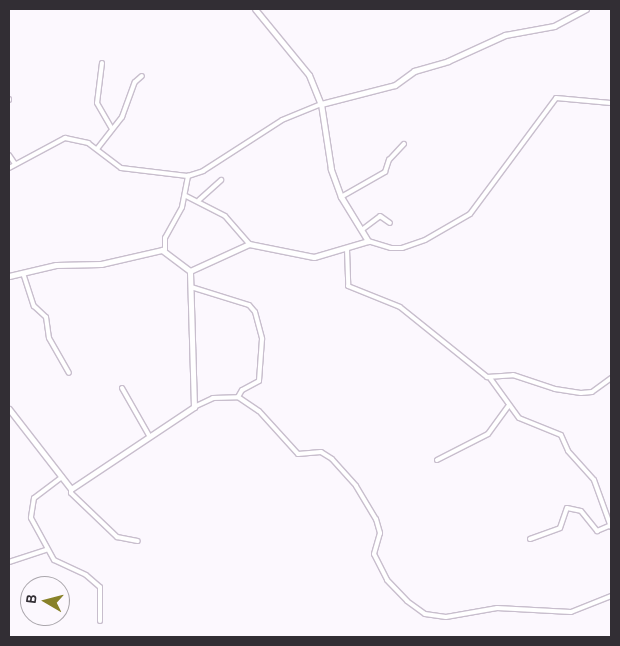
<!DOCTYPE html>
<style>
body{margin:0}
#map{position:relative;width:620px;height:646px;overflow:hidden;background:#fcf8fe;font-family:Quicksand,sans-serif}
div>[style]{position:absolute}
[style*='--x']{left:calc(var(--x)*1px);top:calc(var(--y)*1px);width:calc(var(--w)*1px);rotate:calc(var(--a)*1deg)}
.roads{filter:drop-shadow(1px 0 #c8becd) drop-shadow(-1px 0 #c8becd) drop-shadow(0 1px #c8becd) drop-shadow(0 -1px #c8becd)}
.minor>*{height:4px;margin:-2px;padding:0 2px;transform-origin:2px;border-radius:2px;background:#fff}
.tertiary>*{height:5px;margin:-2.5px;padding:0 2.5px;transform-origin:2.5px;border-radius:2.5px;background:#fff}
span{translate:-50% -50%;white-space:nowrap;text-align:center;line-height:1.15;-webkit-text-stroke:4.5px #fcf8fe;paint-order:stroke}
.frame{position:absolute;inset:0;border:10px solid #322e34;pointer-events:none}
.north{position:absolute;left:20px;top:576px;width:50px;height:50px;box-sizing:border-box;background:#fcf8fe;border:1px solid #aba7ad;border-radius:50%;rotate:278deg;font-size:14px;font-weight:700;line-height:20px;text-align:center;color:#322e34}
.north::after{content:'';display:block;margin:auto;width:18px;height:22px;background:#888129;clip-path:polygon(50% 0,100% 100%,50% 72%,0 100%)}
</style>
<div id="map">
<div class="roads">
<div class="minor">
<i style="--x:102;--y:63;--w:40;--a:97.1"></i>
<i style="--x:97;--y:103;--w:30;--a:60"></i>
<i style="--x:9;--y:99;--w:1;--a:90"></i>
<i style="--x:97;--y:149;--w:41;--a:-52"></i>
<i style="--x:122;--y:117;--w:37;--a:-70"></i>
<i style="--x:135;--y:82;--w:9;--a:-41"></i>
<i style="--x:9;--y:155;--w:11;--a:56"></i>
<i style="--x:9;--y:168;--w:64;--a:-28.2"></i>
<i style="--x:65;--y:138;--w:24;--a:12"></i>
<i style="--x:88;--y:143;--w:41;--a:37.1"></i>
<i style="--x:121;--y:168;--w:67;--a:6.8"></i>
<i style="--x:188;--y:176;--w:16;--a:-18"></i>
<i style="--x:203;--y:171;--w:94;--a:-32.8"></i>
<i style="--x:282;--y:120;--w:42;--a:-22.3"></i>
<i style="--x:186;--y:196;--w:44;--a:27.1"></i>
<i style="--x:225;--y:216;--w:37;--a:49"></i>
<i style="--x:341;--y:197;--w:51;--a:-29.6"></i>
<i style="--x:385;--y:172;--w:13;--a:-72"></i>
<i style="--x:389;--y:160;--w:22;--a:-47"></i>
<i style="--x:199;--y:200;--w:30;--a:-42"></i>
<i style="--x:363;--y:229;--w:21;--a:-37"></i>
<i style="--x:380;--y:216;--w:12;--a:35"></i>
<i style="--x:368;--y:241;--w:24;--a:17"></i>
<i style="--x:391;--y:248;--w:11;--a:0"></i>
<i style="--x:402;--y:248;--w:24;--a:-19"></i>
<i style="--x:425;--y:240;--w:52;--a:-30"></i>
<i style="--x:470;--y:214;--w:144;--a:-53.4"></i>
<i style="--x:556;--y:98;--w:55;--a:5.2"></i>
<i style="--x:347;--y:249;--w:37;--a:88"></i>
<i style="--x:348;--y:286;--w:56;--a:22"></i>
<i style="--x:400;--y:307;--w:112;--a:38.8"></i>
<i style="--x:487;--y:377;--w:26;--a:-4"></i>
<i style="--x:513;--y:375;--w:44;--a:18.4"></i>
<i style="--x:555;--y:389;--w:26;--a:9"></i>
<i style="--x:581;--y:393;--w:11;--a:-5"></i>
<i style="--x:592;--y:392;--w:24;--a:-36"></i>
<i style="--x:165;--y:250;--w:12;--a:-90"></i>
<i style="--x:165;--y:238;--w:35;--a:-61"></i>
<i style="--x:182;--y:207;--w:32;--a:-79"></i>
<i style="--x:23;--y:273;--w:35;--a:72"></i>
<i style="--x:34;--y:306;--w:16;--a:43"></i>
<i style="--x:46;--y:317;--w:21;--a:82"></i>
<i style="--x:49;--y:338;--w:40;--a:60.3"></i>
<i style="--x:191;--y:287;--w:61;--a:17.2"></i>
<i style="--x:249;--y:305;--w:9;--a:49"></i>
<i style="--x:255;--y:312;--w:28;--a:75"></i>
<i style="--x:262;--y:339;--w:42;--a:94.1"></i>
<i style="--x:259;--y:381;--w:19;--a:152"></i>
<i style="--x:242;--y:390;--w:8;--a:120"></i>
<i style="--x:490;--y:378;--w:49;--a:54.1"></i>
<i style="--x:519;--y:418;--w:45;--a:22"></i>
<i style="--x:561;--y:435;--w:17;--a:66"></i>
<i style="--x:568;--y:451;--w:39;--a:48"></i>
<i style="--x:594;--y:480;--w:50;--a:70.1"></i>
<i style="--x:122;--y:388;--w:56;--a:60.3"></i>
<i style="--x:194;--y:407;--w:21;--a:-25"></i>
<i style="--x:213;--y:398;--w:25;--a:-2"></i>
<i style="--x:238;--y:397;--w:25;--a:34"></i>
<i style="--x:259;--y:411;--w:58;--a:47.8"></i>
<i style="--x:298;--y:454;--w:23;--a:-5"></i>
<i style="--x:321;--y:452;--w:13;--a:32"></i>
<i style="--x:332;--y:459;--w:36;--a:48"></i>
<i style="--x:356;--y:486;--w:39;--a:59"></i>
<i style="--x:376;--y:519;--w:15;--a:74"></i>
<i style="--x:380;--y:533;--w:22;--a:106"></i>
<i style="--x:374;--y:554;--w:29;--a:63"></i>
<i style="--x:387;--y:580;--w:29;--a:46"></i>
<i style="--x:407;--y:601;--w:22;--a:36"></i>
<i style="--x:425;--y:614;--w:21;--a:8"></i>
<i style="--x:446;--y:617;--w:52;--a:-10"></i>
<i style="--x:497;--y:608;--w:74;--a:3.1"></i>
<i style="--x:571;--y:612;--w:43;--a:-21.8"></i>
<i style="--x:437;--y:460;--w:57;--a:-27"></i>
<i style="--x:488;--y:434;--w:34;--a:-54"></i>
<i style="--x:62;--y:477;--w:35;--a:143"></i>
<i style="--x:34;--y:498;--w:20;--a:99"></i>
<i style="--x:31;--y:518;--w:48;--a:61.3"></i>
<i style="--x:54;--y:560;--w:35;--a:25"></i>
<i style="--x:86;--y:575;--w:18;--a:41"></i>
<i style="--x:100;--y:587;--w:34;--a:90"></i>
<i style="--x:71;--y:489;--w:4;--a:90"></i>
<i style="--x:71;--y:493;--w:64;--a:43.7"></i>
<i style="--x:117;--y:537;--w:21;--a:11"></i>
<i style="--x:530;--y:539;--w:32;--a:-20"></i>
<i style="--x:560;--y:528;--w:21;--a:-71"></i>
<i style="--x:567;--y:508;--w:14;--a:12"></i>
<i style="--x:581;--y:511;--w:26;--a:51"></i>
<i style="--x:597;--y:531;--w:15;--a:-23"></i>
<i style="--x:9;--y:562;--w:39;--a:-18"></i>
</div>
<div class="tertiary">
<i style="--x:255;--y:9;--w:85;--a:50.7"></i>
<i style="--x:309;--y:75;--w:31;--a:68"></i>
<i style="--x:9;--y:276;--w:48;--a:-13.2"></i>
<i style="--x:56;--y:265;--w:45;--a:-1.3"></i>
<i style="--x:101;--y:264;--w:63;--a:-12.9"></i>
<i style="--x:162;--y:250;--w:35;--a:37"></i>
<i style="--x:9;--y:409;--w:101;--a:52.2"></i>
<i style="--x:71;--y:489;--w:148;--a:-33.7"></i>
<i style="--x:194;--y:407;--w:136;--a:-91.7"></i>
<i style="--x:190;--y:271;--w:65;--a:-24.6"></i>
<i style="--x:249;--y:244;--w:66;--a:11.3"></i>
<i style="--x:314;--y:257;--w:56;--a:-16.5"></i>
<i style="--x:368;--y:241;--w:52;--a:-121.5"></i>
<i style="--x:341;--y:197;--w:30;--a:-110"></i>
<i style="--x:331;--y:169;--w:66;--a:-98.7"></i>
<i style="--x:321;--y:104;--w:76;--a:-14.4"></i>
<i style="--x:395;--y:85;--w:24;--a:-36"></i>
<i style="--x:414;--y:71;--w:35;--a:-16"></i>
<i style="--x:448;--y:61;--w:63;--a:-24.5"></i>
<i style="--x:505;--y:35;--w:50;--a:-10.4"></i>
<i style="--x:554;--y:26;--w:36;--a:-28"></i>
</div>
</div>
<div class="frame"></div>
<div class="north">B</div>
</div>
